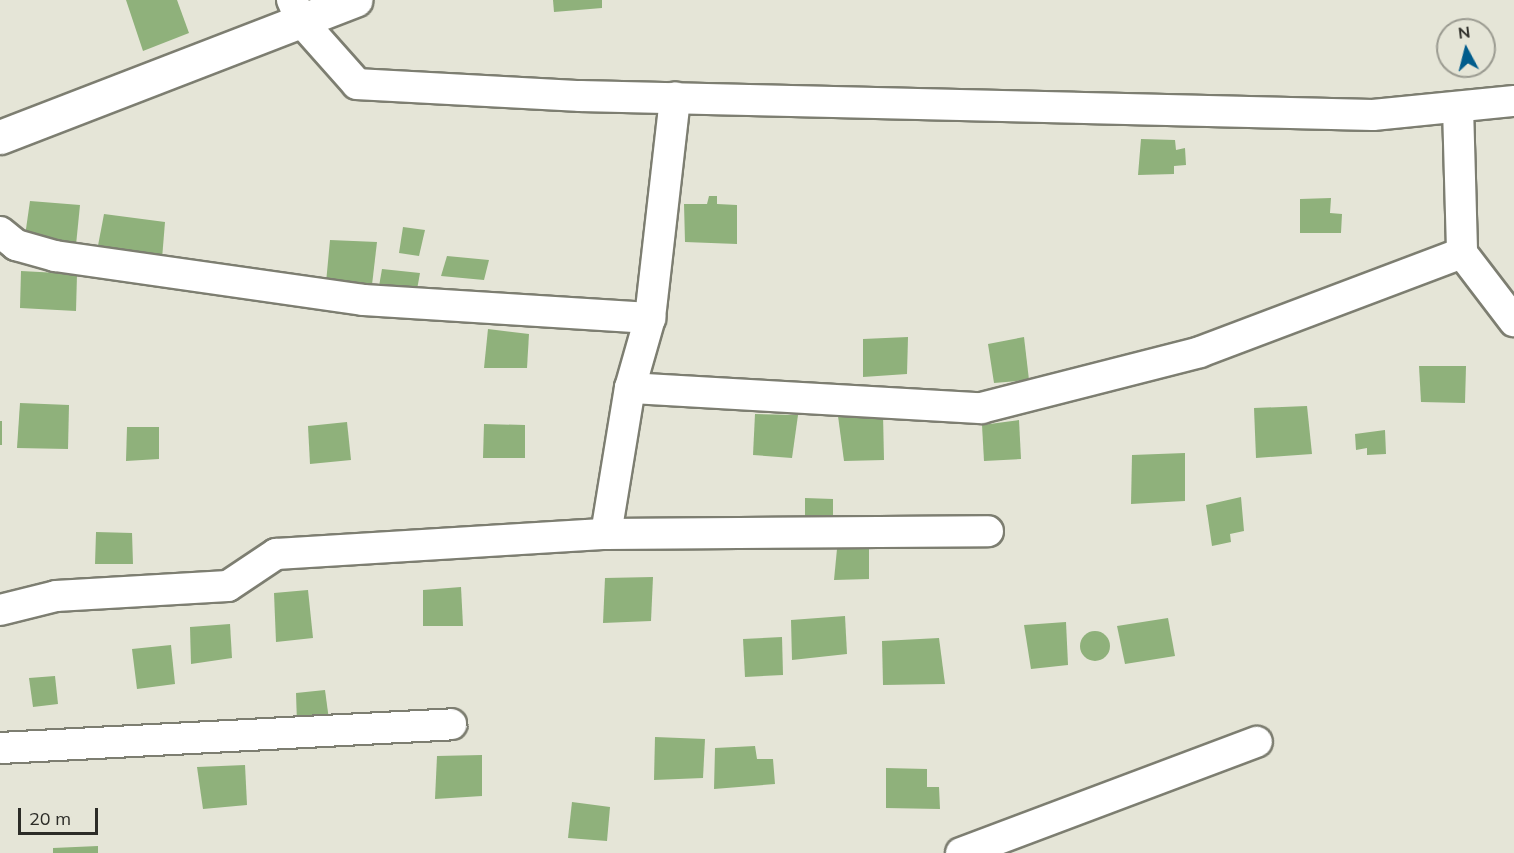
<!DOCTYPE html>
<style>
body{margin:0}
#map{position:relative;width:1514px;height:853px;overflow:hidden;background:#e5e5d7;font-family:Mulish,sans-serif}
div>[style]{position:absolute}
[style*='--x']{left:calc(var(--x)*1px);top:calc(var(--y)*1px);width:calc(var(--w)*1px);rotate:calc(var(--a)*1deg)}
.building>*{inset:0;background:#8fb17b}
.round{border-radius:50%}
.roads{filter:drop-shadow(2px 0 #7d7e71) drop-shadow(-2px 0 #7d7e71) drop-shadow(0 2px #7d7e71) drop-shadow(0 -2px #7d7e71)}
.street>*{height:30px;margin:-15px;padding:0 15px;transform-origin:15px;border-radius:15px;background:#fff}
.secondary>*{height:33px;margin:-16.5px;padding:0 16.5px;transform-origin:16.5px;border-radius:16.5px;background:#fff}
span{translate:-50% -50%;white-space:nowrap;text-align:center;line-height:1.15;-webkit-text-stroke:6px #e5e5d7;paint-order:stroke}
.north{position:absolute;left:1436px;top:18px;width:60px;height:60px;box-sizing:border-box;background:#e5e5d7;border:2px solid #9b9b91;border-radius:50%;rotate:353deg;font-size:16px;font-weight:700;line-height:24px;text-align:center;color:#2c2c27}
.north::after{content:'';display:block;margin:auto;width:21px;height:27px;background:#005c8c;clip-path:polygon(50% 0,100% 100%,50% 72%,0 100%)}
.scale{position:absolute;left:18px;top:808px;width:80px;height:27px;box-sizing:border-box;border:3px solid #2c2c27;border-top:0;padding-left:8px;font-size:18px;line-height:21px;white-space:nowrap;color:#2c2c27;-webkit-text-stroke:4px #e5e5d7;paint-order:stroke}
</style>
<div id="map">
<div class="building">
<i style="clip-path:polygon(126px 0,177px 0,189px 33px,143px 51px)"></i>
<i style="clip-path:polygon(553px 0,602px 0,602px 8px,554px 12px)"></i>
<i style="clip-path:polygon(1141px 139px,1175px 140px,1176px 150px,1185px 148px,1186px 165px,1174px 166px,1174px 174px,1138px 175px)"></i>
<i style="clip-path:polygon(709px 196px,717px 196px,717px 204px,737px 205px,737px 244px,685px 242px,684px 204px,707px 204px)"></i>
<i style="clip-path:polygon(1331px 198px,1330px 213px,1342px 214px,1341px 233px,1300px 233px,1300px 199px)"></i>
<i style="clip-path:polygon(30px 201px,80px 205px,76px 245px,24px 243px)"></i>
<i style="clip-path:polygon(104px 214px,165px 222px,162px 259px,97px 251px)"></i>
<i style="clip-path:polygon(403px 227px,425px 230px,419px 256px,399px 253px)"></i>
<i style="clip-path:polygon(330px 240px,377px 242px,372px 285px,326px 283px)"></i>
<i style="clip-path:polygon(447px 256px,489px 260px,484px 280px,441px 276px)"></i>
<i style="clip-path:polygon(382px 269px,420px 273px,416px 295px,378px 292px)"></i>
<i style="clip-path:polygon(21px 271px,77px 274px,76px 311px,20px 308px)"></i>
<i style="clip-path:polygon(488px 329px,529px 334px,527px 368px,484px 368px)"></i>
<i style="clip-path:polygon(908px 337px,907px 374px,863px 377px,863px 339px)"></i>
<i style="clip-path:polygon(1024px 337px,1029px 380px,994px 383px,988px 344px)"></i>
<i style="clip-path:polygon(1419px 366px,1466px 366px,1465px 403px,1421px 402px)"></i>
<i style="clip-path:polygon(20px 403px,69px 405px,68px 449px,17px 448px)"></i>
<i style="clip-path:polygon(1307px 406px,1312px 454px,1256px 458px,1254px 408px)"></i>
<i style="clip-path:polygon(755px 414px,798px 415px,792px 458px,753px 455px)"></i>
<i style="clip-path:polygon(883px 414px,884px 460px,844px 461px,838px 416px)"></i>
<i style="clip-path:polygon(1019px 420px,1021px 459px,984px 461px,982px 425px)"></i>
<i style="clip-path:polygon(0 421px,2px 421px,2px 445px,0 445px)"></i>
<i style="clip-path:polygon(347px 422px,351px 460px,310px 464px,308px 426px)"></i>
<i style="clip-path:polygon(484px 424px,525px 425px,525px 458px,483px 458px)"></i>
<i style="clip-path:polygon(127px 427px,159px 427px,159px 459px,126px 461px)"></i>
<i style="clip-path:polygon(1385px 430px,1386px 454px,1367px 455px,1367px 448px,1356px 450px,1355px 434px)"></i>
<i style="clip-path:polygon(1185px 453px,1185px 501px,1131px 504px,1132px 455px)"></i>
<i style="clip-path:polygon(1241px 497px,1244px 531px,1230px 534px,1231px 542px,1212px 546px,1206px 505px)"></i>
<i style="clip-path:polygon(805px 498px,833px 499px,833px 523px,805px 523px)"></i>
<i style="clip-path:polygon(96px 532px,132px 533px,133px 564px,95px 564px)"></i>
<i style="clip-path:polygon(837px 549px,869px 549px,869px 579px,834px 580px)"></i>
<i style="clip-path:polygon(653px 577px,651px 621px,603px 623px,605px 578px)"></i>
<i style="clip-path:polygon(461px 587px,463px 626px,423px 626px,423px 590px)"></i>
<i style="clip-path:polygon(308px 590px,313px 638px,276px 642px,274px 593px)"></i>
<i style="clip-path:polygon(845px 616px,847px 654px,792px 660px,791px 620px)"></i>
<i style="clip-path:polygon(1168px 618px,1175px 656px,1125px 664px,1117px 626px)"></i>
<i style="clip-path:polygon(1066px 622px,1068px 665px,1031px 669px,1024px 625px)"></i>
<i style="clip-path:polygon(230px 624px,232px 658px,191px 664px,190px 627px)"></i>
<i class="round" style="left:1080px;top:631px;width:30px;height:30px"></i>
<i style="clip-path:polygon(782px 637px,783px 675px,745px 677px,743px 639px)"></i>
<i style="clip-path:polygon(939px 638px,945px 684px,883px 685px,882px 641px)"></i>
<i style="clip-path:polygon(171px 645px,175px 684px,137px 689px,132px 649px)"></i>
<i style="clip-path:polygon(55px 676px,58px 704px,33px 707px,29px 678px)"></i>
<i style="clip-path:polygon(325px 690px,329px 720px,297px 723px,296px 693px)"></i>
<i style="clip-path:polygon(655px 737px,705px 739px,703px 778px,654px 780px)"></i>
<i style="clip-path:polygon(755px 746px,757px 759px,773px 759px,775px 784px,714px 789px,715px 748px)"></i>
<i style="clip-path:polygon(482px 755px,482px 796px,435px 799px,437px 756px)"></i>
<i style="clip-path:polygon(245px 765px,247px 805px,203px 809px,197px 767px)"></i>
<i style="clip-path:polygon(886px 768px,927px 769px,927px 787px,939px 787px,940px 809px,886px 808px)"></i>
<i style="clip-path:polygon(572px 802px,610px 807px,607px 841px,568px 838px)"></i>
<i style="clip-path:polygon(98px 846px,98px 853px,53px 853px,53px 848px)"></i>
</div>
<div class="roads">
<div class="street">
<i style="--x:292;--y:0;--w:24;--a:66"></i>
<i style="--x:302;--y:22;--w:83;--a:48.4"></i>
<i style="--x:357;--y:84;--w:223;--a:3.1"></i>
<i style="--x:580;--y:96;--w:793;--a:1.37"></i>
<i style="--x:1373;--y:115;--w:142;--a:-5.7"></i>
<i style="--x:1458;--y:107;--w:146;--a:88.4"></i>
<i style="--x:1462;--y:253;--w:86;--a:52.6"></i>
<i style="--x:0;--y:232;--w:21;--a:39"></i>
<i style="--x:16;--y:245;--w:41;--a:15.8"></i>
<i style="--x:55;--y:256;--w:311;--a:8.1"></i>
<i style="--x:363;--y:300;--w:288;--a:3.6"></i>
<i style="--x:630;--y:388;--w:352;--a:3.3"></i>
<i style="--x:981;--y:408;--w:226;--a:-14.3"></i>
<i style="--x:1200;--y:352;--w:280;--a:-20.7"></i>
<i style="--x:606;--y:534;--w:148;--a:-80.7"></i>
<i style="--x:630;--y:388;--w:73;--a:-74.1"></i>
<i style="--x:650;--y:318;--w:222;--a:-83.5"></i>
<i style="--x:0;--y:610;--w:58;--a:-14"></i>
<i style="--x:56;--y:596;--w:172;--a:-3.3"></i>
<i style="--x:228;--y:586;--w:58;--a:-33.7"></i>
<i style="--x:276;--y:554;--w:331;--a:-3.5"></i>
<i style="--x:606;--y:534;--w:382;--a:-0.4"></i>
<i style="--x:0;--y:748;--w:452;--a:-3"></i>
<i style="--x:961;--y:853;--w:316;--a:-20.6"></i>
</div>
<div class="secondary">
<i style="--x:0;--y:137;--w:381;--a:-21.1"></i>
</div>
</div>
<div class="north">N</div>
<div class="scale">20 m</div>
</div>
